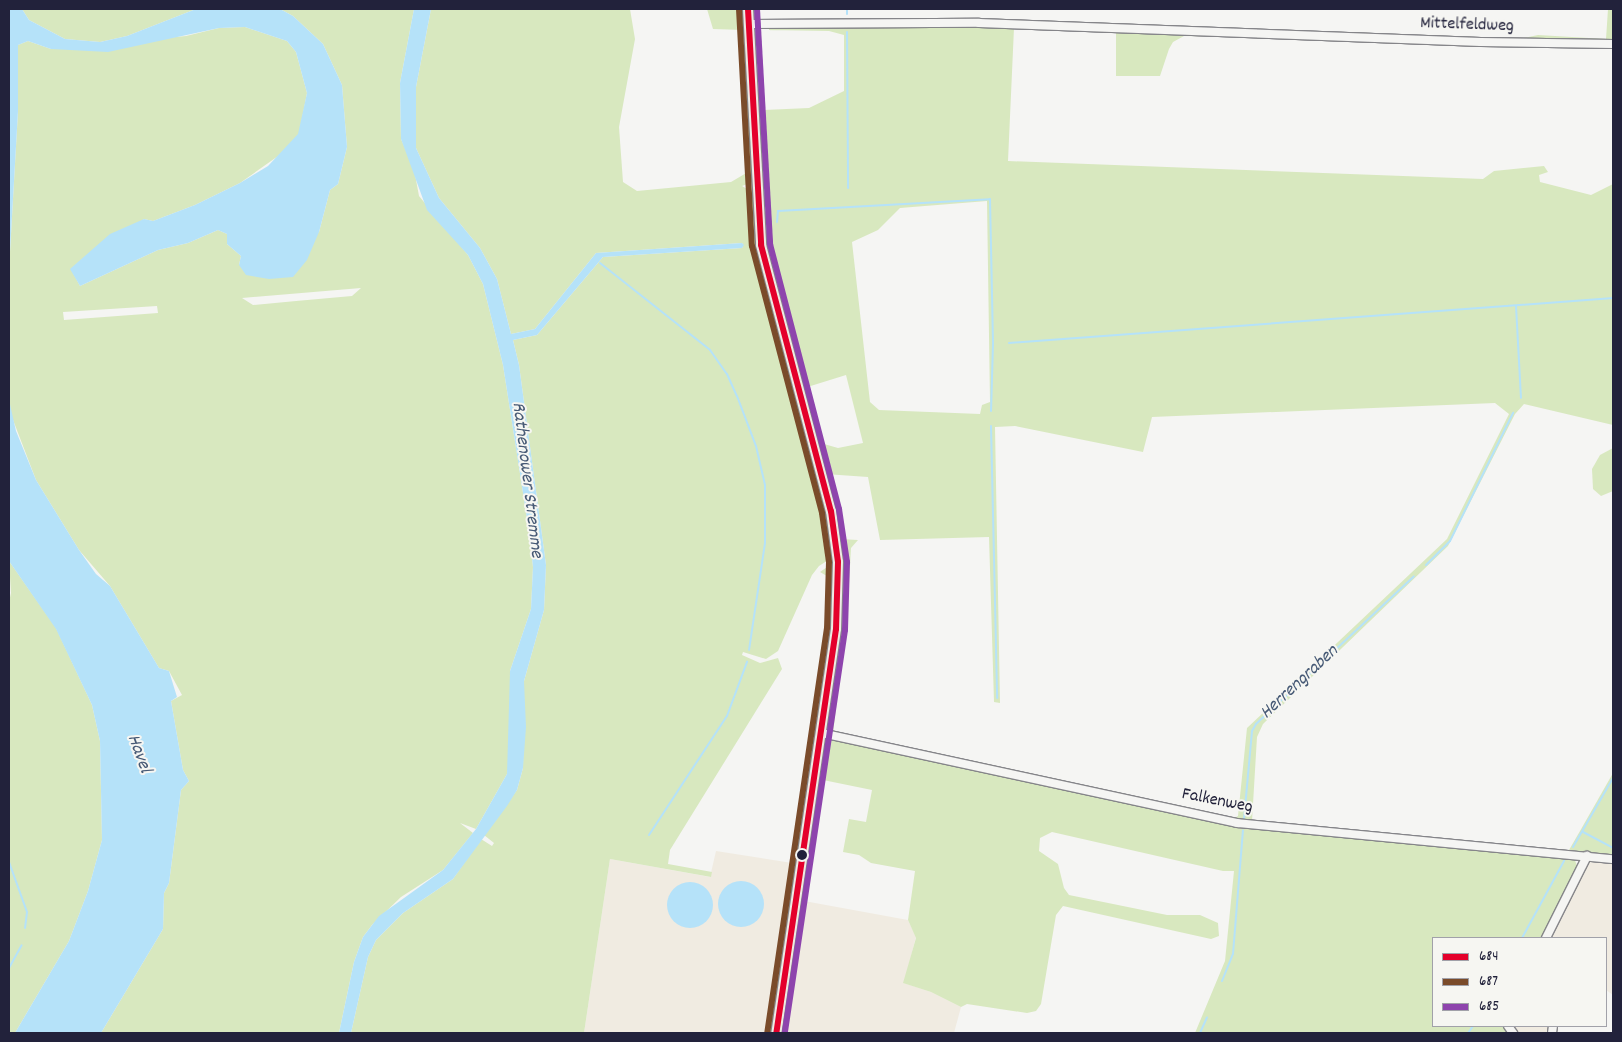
<!DOCTYPE html>
<style>
body{margin:0}
#map{position:relative;width:1622px;height:1042px;overflow:hidden;background:#f5f5f3;font-family:Dekko,sans-serif}
div>[style]{position:absolute}
[style*='--x']{left:calc(var(--x)*1px);top:calc(var(--y)*1px);width:calc(var(--w)*1px);rotate:calc(var(--a)*1deg)}
.built>*{inset:0;background:#f0ebe1}
.green>*{inset:0;background:#d8e8bf}
.water>*{inset:0;background:#b5e2f9}
.round{border-radius:50%}
.stream>*{height:2px;margin:-1px;padding:0 1px;transform-origin:1px;border-radius:1px;background:#b5e2f9}
.roads{filter:drop-shadow(1px 0 #858589) drop-shadow(-1px 0 #858589) drop-shadow(0 1px #858589) drop-shadow(0 -1px #858589)}
.minor>*{height:8px;margin:-4px;padding:0 4px;transform-origin:4px;border-radius:4px;background:#f5f5f3}
.major>*{height:10px;margin:-5px;padding:0 5px;transform-origin:5px;border-radius:5px;background:#eeebe4}
.bus-1>*{height:6px;margin:-3px;padding:0 3px;transform-origin:3px;border-radius:3px;background:#e4002b}
.bus-2>*{height:6px;margin:-3px;padding:0 3px;transform-origin:3px;border-radius:3px;background:#7a4b2a}
.bus-3>*{height:6px;margin:-3px;padding:0 3px;transform-origin:3px;border-radius:3px;background:#8e44ad}
.dots>*{width:14px;height:14px;translate:-50% -50%;box-sizing:border-box;border:2px solid #f6f6f2;border-radius:50%}
span{translate:-50% -50%;white-space:nowrap;text-align:center;line-height:1.15;-webkit-text-stroke:4px #f6f6f2;paint-order:stroke}
.street-label{font-size:18px;color:#22223b}
.water-label{font-size:19px;color:#465975;font-style:italic}
.frame{position:absolute;inset:0;border:10px solid #22223b;pointer-events:none}
.legend{position:absolute;left:1432px;top:937px;width:175px;height:90px;box-sizing:border-box;background:#f6f6f2;border:1px solid #a1a1a9;margin:0;padding:6px 9px;list-style:none;font-size:15px;color:#22223b}
.legend li{display:flex;align-items:center;gap:10px;height:25px}
.legend b{width:25px;border:1px solid #a1a1a9}
</style>
<div id="map">
<div class="built">
<i style="clip-path:polygon(716px 851px,792px 863px,768px 1032px,584px 1033px,610px 859px,710px 877px)"></i>
<i style="clip-path:polygon(1594px 860px,1613px 863px,1613px 995px,1606px 990px,1606px 938px,1549px 938px,1588px 864px)"></i>
<i style="clip-path:polygon(804px 901px,908px 920px,916px 937px,904px 983px,931px 992px,961px 1007px,954px 1033px,785px 1033px)"></i>
<i style="clip-path:polygon(1512px 1026px,1551px 1026px,1549px 1033px,1519px 1033px)"></i>
</div>
<div class="green">
<i style="clip-path:polygon(22px 9px,196px 9px,127px 36px,100px 42px,65px 39px,29px 20px)"></i>
<i style="clip-path:polygon(evenodd,280px 9px,414px 9px,400px 83px,401px 139px,414px 169px,419px 196px,468px 255px,483px 284px,503px 365px,529px 531px,533px 567px,531px 609px,510px 671px,510px 760px,507px 774px,476px 829px,460px 823px,473px 833px,443px 870px,401px 897px,372px 925px,363px 937px,354px 962px,339px 1033px,101px 1033px,163px 929px,164px 893px,169px 883px,181px 790px,189px 781px,183px 770px,171px 701px,182px 695px,169px 671px,159px 668px,110px 586px,79px 550px,36px 480px,10px 412px,9px 269px,18px 111px,18px 45px,28px 41px,51px 49px,186px 36px,219px 28px,245px 27px,287px 41px,296px 52px,307px 93px,299px 134px,281px 154px,240px 183px,195px 205px,153px 221px,144px 219px,71px 269px,80px 286px,158px 250px,188px 243px,218px 230px,227px 234px,227px 244px,241px 256px,239px 265px,319px 232px,330px 190px,338px 184px,347px 147px,342px 85px,323px 44px,293px 16px,280px 9px,361px 288px,352px 296px,296px 301px,253px 305px,242px 298px,361px 288px,280px 9px,157px 306px,158px 313px,64px 320px,63px 312px,157px 306px)"></i>
<i style="clip-path:polygon(431px 9px,630px 9px,635px 39px,619px 127px,623px 182px,637px 191px,731px 182px,748px 172px,744px 30px,713px 29px,707px 9px,745px 9px,755px 181px,742px 186px,754px 193px,764px 276px,831px 530px,833px 557px,819px 566px,812px 575px,778px 651px,766px 659px,743px 652px,742px 655px,760px 663px,778px 658px,782px 669px,670px 850px,668px 864px,712px 872px,711px 877px,610px 859px,584px 1033px,351px 1033px,368px 957px,376px 940px,403px 913px,453px 879px,481px 839px,492px 846px,494px 843px,484px 835px,517px 790px,523px 768px,524px 681px,544px 610px,546px 565px,519px 365px,513px 340px,537px 335px,603px 257px,742px 248px,743px 245px,742px 243px,596px 253px,535px 329px,511px 334px,497px 279px,480px 248px,439px 198px,416px 148px,416px 87px)"></i>
<i style="clip-path:polygon(1608px 9px,1613px 9px,1613px 42px,1515px 40px,1538px 35px,1606px 39px)"></i>
<i style="clip-path:polygon(evenodd,769px 25px,1014px 28px,1008px 161px,1483px 179px,1494px 171px,1544px 166px,1548px 172px,1539px 175px,1540px 182px,1591px 195px,1613px 184px,1613px 425px,1524px 404px,1515px 414px,1448px 546px,1263px 724px,1257px 737px,1252px 821px,1233px 819px,1238px 816px,1247px 728px,1447px 539px,1509px 414px,1495px 403px,1152px 417px,1143px 452px,1015px 426px,995px 427px,1000px 703px,994px 702px,989px 537px,880px 540px,868px 477px,825px 474px,817px 442px,838px 448px,863px 443px,846px 375px,801px 389px,767px 259px,762px 212px,768px 211px,767px 189px,761px 187px,759px 113px,764px 113px,764px 110px,809px 108px,844px 91px,844px 35px,829px 31px,769px 30px,769px 25px,987px 201px,990px 402px,982px 405px,980px 414px,879px 410px,870px 402px,852px 242px,878px 230px,900px 208px,987px 201px)"></i>
<i style="clip-path:polygon(1116px 30px,1271px 37px,1184px 36px,1173px 42px,1169px 49px,1160px 76px,1116px 76px)"></i>
<i style="clip-path:polygon(1613px 448px,1613px 491px,1601px 496px,1593px 489px,1592px 469px,1600px 455px)"></i>
<i style="clip-path:polygon(840px 539px,858px 540px,851px 548px,847px 619px,833px 733px,826px 723px)"></i>
<i style="clip-path:polygon(9px 561px,56px 628px,92px 705px,100px 741px,101px 791px,102px 840px,88px 891px,69px 941px,15px 1033px,9px 1033px,9px 602px,11px 593px)"></i>
<i style="clip-path:polygon(830px 565px,833px 566px,833px 626px,791px 914px,784px 920px,816px 736px,830px 626px,832px 579px,820px 572px)"></i>
<i style="clip-path:polygon(833px 740px,1227px 824px,1574px 858px,1578px 868px,1542px 938px,1433px 938px,1433px 1026px,1505px 1026px,1510px 1033px,1195px 1033px,1225px 961px,1234px 871px,1223px 871px,1052px 832px,1040px 838px,1039px 851px,1058px 864px,1064px 888px,1069px 895px,1167px 915px,1200px 915px,1218px 923px,1219px 936px,1211px 939px,1063px 906px,1056px 915px,1041px 1004px,1036px 1011px,1027px 1013px,967px 1004px,961px 1007px,931px 992px,903px 983px,916px 938px,908px 920px,915px 871px,871px 863px,859px 855px,843px 852px,849px 819px,866px 822px,872px 790px,823px 780px,828px 742px)"></i>
<i style="clip-path:polygon(1613px 773px,1613px 856px,1569px 850px,1580px 831px)"></i>
<i style="clip-path:polygon(783px 929px,789px 934px,773px 1028px,768px 1032px)"></i>
</div>
<div class="water">
<i style="clip-path:polygon(9px 9px,22px 9px,29px 20px,65px 39px,100px 42px,127px 36px,196px 9px,280px 9px,293px 16px,323px 44px,342px 85px,347px 147px,338px 184px,330px 190px,319px 232px,307px 260px,293px 277px,269px 279px,246px 275px,239px 265px,241px 256px,227px 244px,227px 234px,218px 230px,188px 243px,158px 250px,80px 286px,70px 269px,110px 234px,144px 219px,153px 221px,195px 205px,240px 183px,268px 166px,298px 134px,307px 93px,296px 52px,287px 41px,245px 27px,219px 28px,108px 52px,51px 49px,28px 41px,18px 45px,18px 111px,9px 269px)"></i>
<i style="clip-path:polygon(414px 9px,431px 9px,416px 87px,416px 148px,439px 198px,480px 248px,497px 279px,511px 334px,535px 329px,596px 253px,742px 243px,744px 245px,742px 248px,603px 257px,537px 335px,513px 340px,519px 365px,546px 565px,544px 610px,524px 681px,526px 727px,523px 768px,517px 790px,507px 806px,453px 879px,403px 913px,376px 940px,368px 957px,351px 1033px,339px 1033px,354px 962px,363px 937px,379px 916px,443px 870px,476px 829px,507px 774px,510px 671px,531px 609px,533px 567px,529px 531px,503px 365px,483px 284px,468px 255px,427px 210px,401px 139px,400px 83px)"></i>
<i style="clip-path:polygon(9px 400px,16px 431px,36px 480px,79px 550px,96px 574px,110px 586px,159px 668px,169px 671px,177px 697px,171px 701px,183px 770px,189px 781px,181px 790px,169px 883px,164px 893px,163px 929px,101px 1033px,15px 1033px,69px 941px,88px 891px,102px 840px,100px 741px,92px 705px,56px 629px,9px 561px)"></i>
<i class="round" style="left:718px;top:881px;width:46px;height:46px"></i>
<i class="round" style="left:667px;top:882px;width:46px;height:46px"></i>
</div>
<div class="stream">
<i style="--x:847;--y:9;--w:5;--a:90"></i>
<i style="--x:847;--y:32;--w:156;--a:89.6"></i>
<i style="--x:777;--y:222;--w:11;--a:-85"></i>
<i style="--x:778;--y:211;--w:212;--a:-3.2"></i>
<i style="--x:990;--y:199;--w:145;--a:88.8"></i>
<i style="--x:993;--y:344;--w:67;--a:91.7"></i>
<i style="--x:600;--y:263;--w:140;--a:38.3"></i>
<i style="--x:710;--y:350;--w:29;--a:55"></i>
<i style="--x:727;--y:374;--w:24;--a:66"></i>
<i style="--x:737;--y:396;--w:53;--a:69.2"></i>
<i style="--x:756;--y:446;--w:40;--a:77"></i>
<i style="--x:765;--y:485;--w:58;--a:90"></i>
<i style="--x:765;--y:543;--w:108;--a:98.5"></i>
<i style="--x:1516;--y:306;--w:92;--a:86.9"></i>
<i style="--x:1009;--y:343;--w:606;--a:-4.26"></i>
<i style="--x:991;--y:426;--w:272;--a:88.7"></i>
<i style="--x:1426;--y:565;--w:34;--a:-45"></i>
<i style="--x:1450;--y:541;--w:143;--a:-63.8"></i>
<i style="--x:1244;--y:819;--w:88;--a:-84.8"></i>
<i style="--x:1252;--y:731;--w:8;--a:-60"></i>
<i style="--x:1256;--y:724;--w:216;--a:-43.1"></i>
<i style="--x:1583;--y:832;--w:34;--a:28"></i>
<i style="--x:649;--y:835;--w:142;--a:-56.8"></i>
<i style="--x:727;--y:716;--w:58;--a:-69.7"></i>
<i style="--x:1573;--y:847;--w:80;--a:-59.9"></i>
<i style="--x:9;--y:862;--w:53;--a:70.2"></i>
<i style="--x:27;--y:912;--w:16;--a:97"></i>
<i style="--x:1522;--y:938;--w:88;--a:-61.4"></i>
<i style="--x:9;--y:968;--w:26;--a:-61"></i>
<i style="--x:1222;--y:981;--w:29;--a:-68"></i>
<i style="--x:1233;--y:954;--w:124;--a:-85.4"></i>
<i style="--x:1200;--y:1033;--w:17;--a:-66"></i>
<i style="--x:1468;--y:1033;--w:9;--a:-54"></i>
</div>
<div class="roads">
<div class="minor">
<i style="--x:751;--y:24;--w:228;--a:-0.3"></i>
<i style="--x:979;--y:23;--w:502;--a:2.17"></i>
<i style="--x:1481;--y:42;--w:132;--a:0.9"></i>
<i style="--x:821;--y:733;--w:426;--a:12.2"></i>
<i style="--x:1237;--y:823;--w:378;--a:5.5"></i>
<i style="--x:1546;--y:938;--w:92;--a:-63.4"></i>
<i style="--x:1508;--y:1026;--w:9;--a:54"></i>
<i style="--x:1552;--y:1033;--w:7;--a:-82"></i>
</div>
<div class="major">
<i style="--x:748;--y:9;--w:236;--a:86.8"></i>
<i style="--x:761;--y:245;--w:275;--a:75.3"></i>
<i style="--x:831;--y:511;--w:51;--a:82.2"></i>
<i style="--x:838;--y:562;--w:67;--a:91.7"></i>
<i style="--x:836;--y:629;--w:408;--a:98.4"></i>
</div>
</div>
<div class="bus-1">
<i style="--x:748;--y:9;--w:236;--a:86.8"></i>
<i style="--x:761;--y:245;--w:275;--a:75.3"></i>
<i style="--x:831;--y:511;--w:51;--a:82.2"></i>
<i style="--x:838;--y:562;--w:67;--a:91.7"></i>
<i style="--x:836;--y:629;--w:408;--a:98.4"></i>
</div>
<div class="bus-2">
<i style="--x:739;--y:9;--w:237;--a:86.9"></i>
<i style="--x:752;--y:246;--w:276;--a:75.3"></i>
<i style="--x:822;--y:513;--w:49;--a:81.9"></i>
<i style="--x:829;--y:562;--w:66;--a:91.7"></i>
<i style="--x:827;--y:628;--w:408;--a:98.4"></i>
</div>
<div class="bus-3">
<i style="--x:757;--y:9;--w:235;--a:86.8"></i>
<i style="--x:770;--y:244;--w:274;--a:75.4"></i>
<i style="--x:839;--y:509;--w:54;--a:81.4"></i>
<i style="--x:847;--y:562;--w:68;--a:91.7"></i>
<i style="--x:845;--y:630;--w:407;--a:98.5"></i>
</div>
<div class="dots">
<i style="left:802px;top:855px;background:#22223b"></i>
</div>
<div class="street-label">
<span style="left:1467px;top:26px;rotate:2deg">Mittelfeldweg</span>
<span style="left:1217px;top:802px;rotate:11deg">Falkenweg</span>
</div>
<div class="water-label">
<span style="left:526px;top:480px;rotate:83deg">Rathenower Stremme</span>
<span style="left:1300px;top:683px;rotate:-43deg">Herrengraben</span>
<span style="left:138px;top:754px;rotate:70deg">Havel</span>
</div>
<div class="frame"></div>
<ul class="legend">
<li><b style="height:6px;background:#e4002b"></b>684</li>
<li><b style="height:6px;background:#7a4b2a"></b>687</li>
<li><b style="height:6px;background:#8e44ad"></b>685</li>
</ul>
</div>
